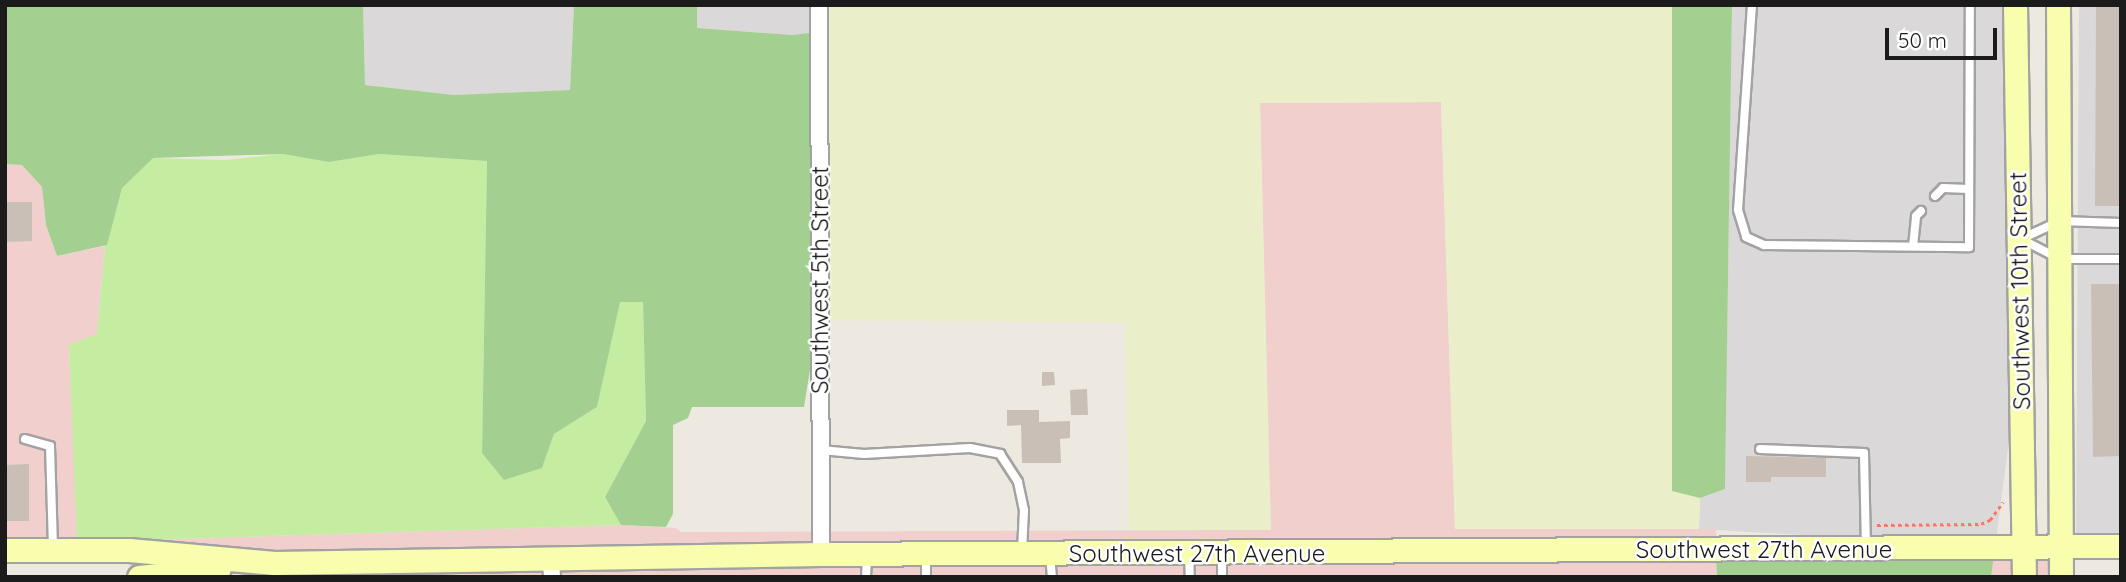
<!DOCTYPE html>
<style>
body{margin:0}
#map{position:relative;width:2126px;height:582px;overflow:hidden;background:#eee9e0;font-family:Quicksand,sans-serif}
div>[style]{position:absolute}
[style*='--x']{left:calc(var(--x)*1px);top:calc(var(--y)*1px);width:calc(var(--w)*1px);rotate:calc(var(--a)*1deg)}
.residential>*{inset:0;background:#dad8d8}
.commercial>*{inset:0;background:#f1cfcd}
.farmland>*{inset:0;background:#ebefc9}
.grass>*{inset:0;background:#c5eda1}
.forest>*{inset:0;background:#a3d091}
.building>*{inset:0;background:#cabfb6}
.path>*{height:2.5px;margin-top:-1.25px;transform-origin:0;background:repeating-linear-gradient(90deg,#ff7360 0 3.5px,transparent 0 7px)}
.roads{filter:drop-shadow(2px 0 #a2a2a2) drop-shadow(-2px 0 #a2a2a2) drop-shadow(0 2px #a2a2a2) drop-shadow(0 -2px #a2a2a2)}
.lane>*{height:8px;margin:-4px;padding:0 4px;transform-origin:4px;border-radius:4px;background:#fff}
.street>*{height:16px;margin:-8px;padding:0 8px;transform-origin:8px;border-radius:8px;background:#fff}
.secondary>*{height:23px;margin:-11.5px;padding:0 11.5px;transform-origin:11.5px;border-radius:11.5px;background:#f8feae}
span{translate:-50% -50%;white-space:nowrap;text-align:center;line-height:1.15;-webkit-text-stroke:5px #fff;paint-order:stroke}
.street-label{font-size:24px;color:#1b1b1b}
.frame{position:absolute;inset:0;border:7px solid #1b1b1b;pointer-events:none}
.scale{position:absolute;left:1885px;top:28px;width:112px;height:32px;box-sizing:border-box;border:4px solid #1b1b1b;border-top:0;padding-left:9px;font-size:21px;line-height:24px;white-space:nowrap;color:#1b1b1b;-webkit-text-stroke:5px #fff;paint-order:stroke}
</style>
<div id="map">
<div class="residential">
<i style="clip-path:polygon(363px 5px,574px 5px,570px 90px,454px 95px,365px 85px)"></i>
<i style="clip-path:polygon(697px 5px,818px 5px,818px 32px,792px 35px,697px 28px)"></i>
<i style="clip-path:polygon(1732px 5px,2005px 5px,2010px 433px,1996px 540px,1904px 541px,1699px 529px,1700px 498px,1725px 489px)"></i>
<i style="clip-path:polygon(2079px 5px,2121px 5px,2121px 539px,2076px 539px)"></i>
</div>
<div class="commercial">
<i style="clip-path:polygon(1441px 102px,1455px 529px,1716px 529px,1716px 543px,282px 555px,5px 542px,5px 164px,22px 165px,42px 187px,46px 225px,57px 256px,105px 246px,97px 335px,69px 345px,78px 542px,621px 525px,676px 528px,681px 532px,1270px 530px,1260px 103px)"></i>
<i style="clip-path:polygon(1994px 555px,2015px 555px,2016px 577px,1991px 577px)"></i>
<i style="clip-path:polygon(2033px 555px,2054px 555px,2053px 577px,2033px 577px)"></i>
<i style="clip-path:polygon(1716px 558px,1717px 577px,216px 577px,274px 571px,821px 562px)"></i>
</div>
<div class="farmland">
<i style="clip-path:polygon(818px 5px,1672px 5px,1672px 490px,1700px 498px,1699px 529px,1455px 529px,1441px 102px,1260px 103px,1271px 530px,1129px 530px,1125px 322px,818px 320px)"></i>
</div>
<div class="grass">
<i style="clip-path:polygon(283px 154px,329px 162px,379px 154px,487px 161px,482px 453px,542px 468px,554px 434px,597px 407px,619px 302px,643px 301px,646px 421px,605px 497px,621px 525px,77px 542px,69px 345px,97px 334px,105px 246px,122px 188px,152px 158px,226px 160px)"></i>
</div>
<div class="forest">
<i style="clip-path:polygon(5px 5px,363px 5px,365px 85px,454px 95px,570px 90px,574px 5px,697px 5px,697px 28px,792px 35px,818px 32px,818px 320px,804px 407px,692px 407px,688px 418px,673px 425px,673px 514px,666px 527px,621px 525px,605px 497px,646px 421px,643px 302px,620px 302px,597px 407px,554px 434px,542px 468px,504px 480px,482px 453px,487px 161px,379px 154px,329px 162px,283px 154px,153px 158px,122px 188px,107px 245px,57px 256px,46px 225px,42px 187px,22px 165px,5px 164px)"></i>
<i style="clip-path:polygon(1672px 5px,1732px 5px,1725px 489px,1700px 498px,1672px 491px)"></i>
<i style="clip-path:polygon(1994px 555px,1991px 577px,1717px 577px,1716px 558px)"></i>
</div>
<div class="building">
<i style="clip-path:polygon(2096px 5px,2121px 5px,2121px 206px,2095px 206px)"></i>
<i style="clip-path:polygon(5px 202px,32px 202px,32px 241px,5px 242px)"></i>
<i style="clip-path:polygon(2091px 284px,2120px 284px,2121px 456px,2093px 457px)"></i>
<i style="clip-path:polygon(1042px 372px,1054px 372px,1055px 385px,1042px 386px)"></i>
<i style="clip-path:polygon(1087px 389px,1088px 415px,1071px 415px,1070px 390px)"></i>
<i style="clip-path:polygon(1007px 410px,1039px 410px,1039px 422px,1070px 421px,1070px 438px,1060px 439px,1061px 463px,1022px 463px,1021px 425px,1007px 426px)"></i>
<i style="clip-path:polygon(1746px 456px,1826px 458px,1826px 477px,1771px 477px,1771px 482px,1746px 482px)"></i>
<i style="clip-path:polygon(29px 464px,29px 521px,5px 521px,5px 465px)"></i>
</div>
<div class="path">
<i style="--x:1877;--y:525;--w:104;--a:-0.6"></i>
<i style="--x:1981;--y:524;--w:10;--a:-24"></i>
<i style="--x:1990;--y:520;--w:22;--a:-54"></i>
</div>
<div class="roads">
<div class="lane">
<i style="--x:1752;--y:5;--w:205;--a:93.9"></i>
<i style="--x:1738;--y:210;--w:28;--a:73"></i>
<i style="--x:1746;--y:237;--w:20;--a:24"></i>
<i style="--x:1764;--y:245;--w:205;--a:0.6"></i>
<i style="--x:1969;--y:247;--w:242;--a:-89.8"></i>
<i style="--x:1935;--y:196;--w:11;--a:-45"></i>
<i style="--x:1943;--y:188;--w:26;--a:2"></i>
<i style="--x:2023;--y:238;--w:41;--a:-24.7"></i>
<i style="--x:2060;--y:221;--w:61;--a:1.9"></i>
<i style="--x:2023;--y:240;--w:42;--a:27.2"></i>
<i style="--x:2060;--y:259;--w:61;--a:0"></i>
<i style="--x:1913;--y:246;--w:30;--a:-84"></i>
<i style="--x:1916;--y:216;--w:7;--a:-45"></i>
<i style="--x:25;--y:439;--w:26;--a:16"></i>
<i style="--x:50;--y:446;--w:101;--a:88.3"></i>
<i style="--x:1760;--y:449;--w:104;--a:2.2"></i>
<i style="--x:1864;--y:453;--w:93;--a:88.8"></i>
<i style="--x:821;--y:450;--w:43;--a:5.3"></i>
<i style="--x:864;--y:454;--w:106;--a:-3.2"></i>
<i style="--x:970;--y:448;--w:31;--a:11"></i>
<i style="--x:1000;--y:454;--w:33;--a:57"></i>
<i style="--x:1018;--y:482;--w:29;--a:78"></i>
<i style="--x:1024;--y:510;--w:41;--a:92.8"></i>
<i style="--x:1189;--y:554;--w:23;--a:88"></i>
<i style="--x:1050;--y:555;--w:22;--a:85"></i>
<i style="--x:926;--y:557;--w:20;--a:90"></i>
<i style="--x:866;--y:577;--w:22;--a:-87"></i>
<i style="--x:1222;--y:577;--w:22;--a:-90"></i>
</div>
<div class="street">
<i style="--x:819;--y:5;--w:549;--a:89.79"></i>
<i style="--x:551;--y:562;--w:15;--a:86"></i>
</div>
<div class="secondary">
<i style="--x:2015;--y:5;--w:572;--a:89.1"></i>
<i style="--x:2058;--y:5;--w:572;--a:89.7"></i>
<i style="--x:5;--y:550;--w:124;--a:0"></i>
<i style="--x:129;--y:550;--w:146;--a:5.1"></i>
<i style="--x:274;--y:563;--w:547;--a:-0.94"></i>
<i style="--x:821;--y:554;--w:1300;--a:-0.35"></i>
<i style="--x:139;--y:577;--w:80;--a:-5.7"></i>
</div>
</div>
<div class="street-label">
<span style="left:820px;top:280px;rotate:-90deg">Southwest 5th Street</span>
<span style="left:2020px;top:291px;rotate:-91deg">Southwest 10th Street</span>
<span style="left:1764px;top:550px">Southwest 27th Avenue</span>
<span style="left:1197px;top:554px">Southwest 27th Avenue</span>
</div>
<div class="frame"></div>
<div class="scale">50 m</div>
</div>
